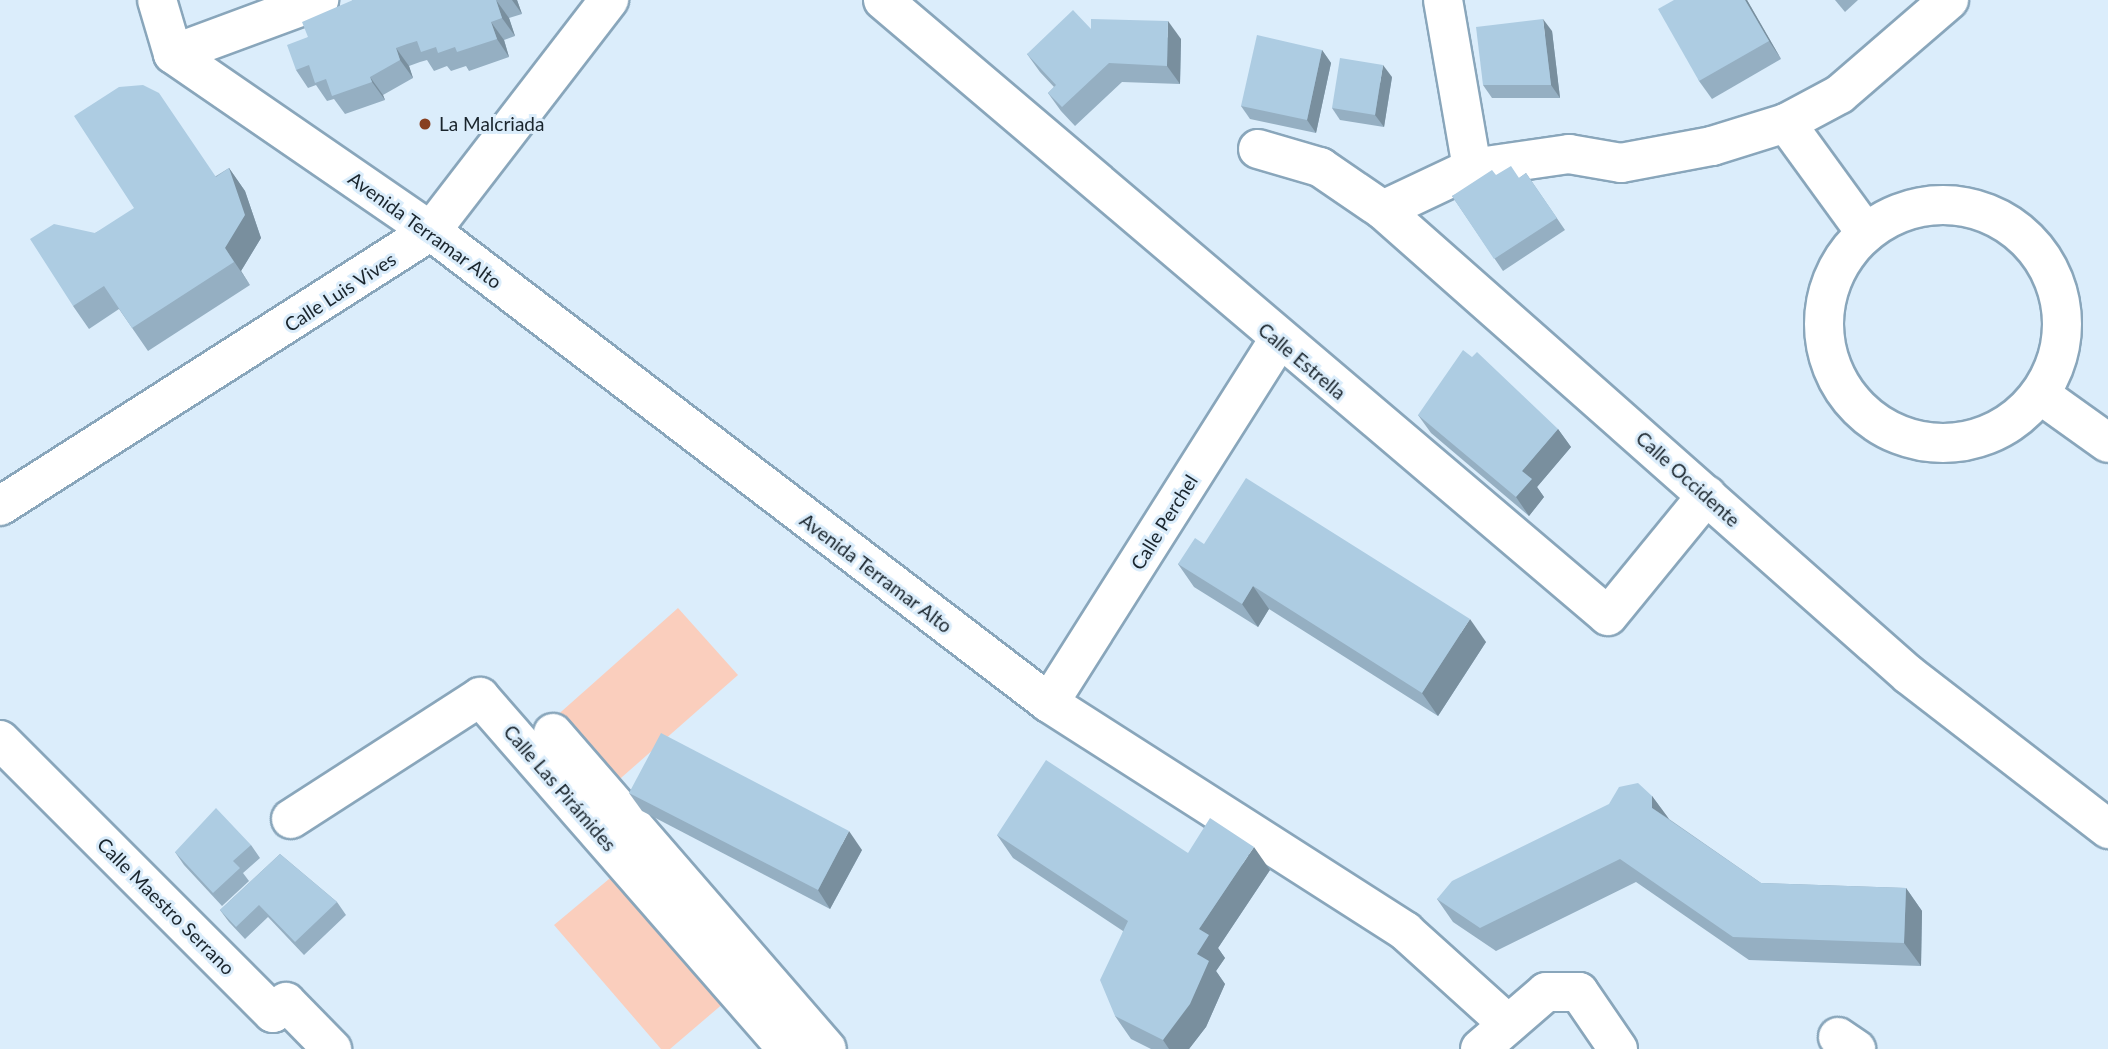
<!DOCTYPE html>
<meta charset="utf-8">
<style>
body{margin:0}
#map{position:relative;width:2108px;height:1049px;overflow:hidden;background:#dbedfb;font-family:Lato,sans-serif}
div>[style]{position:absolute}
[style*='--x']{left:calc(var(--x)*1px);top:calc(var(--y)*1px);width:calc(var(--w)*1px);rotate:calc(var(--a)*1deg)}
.green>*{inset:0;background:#facebd}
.roads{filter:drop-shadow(2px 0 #89a6bb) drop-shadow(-2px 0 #89a6bb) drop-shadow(0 2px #89a6bb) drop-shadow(0 -2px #89a6bb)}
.minor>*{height:38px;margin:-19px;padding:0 19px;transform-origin:19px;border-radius:19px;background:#fff}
.minor>.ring{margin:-19px;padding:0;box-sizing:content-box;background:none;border:38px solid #fff;border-radius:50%}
.wall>*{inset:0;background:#95afc2}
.shaded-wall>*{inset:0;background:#798f9e}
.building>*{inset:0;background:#adcce2}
.dots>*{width:19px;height:19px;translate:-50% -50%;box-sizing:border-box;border:4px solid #dbedfb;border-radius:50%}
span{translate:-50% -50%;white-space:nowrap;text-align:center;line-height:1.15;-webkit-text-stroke:6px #dbedfb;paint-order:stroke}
.poi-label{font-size:19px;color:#19242c}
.left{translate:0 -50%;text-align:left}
.street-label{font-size:19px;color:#19242c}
</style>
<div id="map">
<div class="green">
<i style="clip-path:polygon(678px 608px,738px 675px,613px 785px,553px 719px)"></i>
<i style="clip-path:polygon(615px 874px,725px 1002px,670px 1049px,661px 1049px,554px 925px)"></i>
</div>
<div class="roads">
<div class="minor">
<i style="--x:157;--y:0;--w:56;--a:73.5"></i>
<i style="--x:173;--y:54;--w:313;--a:34.5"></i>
<i style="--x:431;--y:231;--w:778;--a:37.37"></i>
<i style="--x:1049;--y:703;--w:423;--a:32.6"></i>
<i style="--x:1405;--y:931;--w:139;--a:42.1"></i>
<i style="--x:883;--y:0;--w:951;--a:40.35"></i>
<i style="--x:1608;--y:616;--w:156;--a:-50.7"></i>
<i style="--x:1443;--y:0;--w:170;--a:80.2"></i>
<i style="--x:173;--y:54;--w:156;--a:-20.3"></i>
<i style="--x:1786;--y:123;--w:136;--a:54"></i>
<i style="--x:1258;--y:149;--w:65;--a:16.2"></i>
<i style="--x:1320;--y:167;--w:76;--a:34.3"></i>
<i style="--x:1383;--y:210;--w:702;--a:41.48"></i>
<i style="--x:1909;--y:675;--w:252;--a:37.7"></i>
<i class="ring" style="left:1824px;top:205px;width:200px;height:200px"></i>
<i style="--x:1383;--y:210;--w:98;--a:-25.3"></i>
<i style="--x:1472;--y:168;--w:98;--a:-8.2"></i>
<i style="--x:1569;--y:154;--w:53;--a:9.8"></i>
<i style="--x:1621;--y:163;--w:93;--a:-10.6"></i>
<i style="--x:1712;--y:146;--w:77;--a:-17.3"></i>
<i style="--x:1786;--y:123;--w:61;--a:-28.2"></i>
<i style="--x:1840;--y:94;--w:144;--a:-40.8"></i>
<i style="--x:2041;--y:395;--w:82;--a:35.6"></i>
<i style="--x:0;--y:506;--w:511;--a:-32.54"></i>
<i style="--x:431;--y:231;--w:292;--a:-52.4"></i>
<i style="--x:1049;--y:703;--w:428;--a:-57.7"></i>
<i style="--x:553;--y:733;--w:418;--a:49.1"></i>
<i style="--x:0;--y:740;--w:386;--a:45"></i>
<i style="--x:273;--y:1013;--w:17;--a:-40"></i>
<i style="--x:286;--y:1002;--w:66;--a:45.6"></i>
<i style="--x:291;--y:819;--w:225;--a:-32.8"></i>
<i style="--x:480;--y:697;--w:467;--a:48.9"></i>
<i style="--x:1838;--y:1037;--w:22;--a:34"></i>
<i style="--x:1480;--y:1049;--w:87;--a:-40.8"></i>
<i style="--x:1546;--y:992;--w:33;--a:0"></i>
<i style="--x:1579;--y:992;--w:69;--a:55.6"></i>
</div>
</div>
<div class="wall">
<i style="clip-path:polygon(353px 0,517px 0,522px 14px,509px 18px,515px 36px,504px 40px,509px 57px,469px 71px,466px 66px,451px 71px,447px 66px,434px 71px,427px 60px,420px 62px,409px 66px,413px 78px,383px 95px,385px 100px,345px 114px,334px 99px,327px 101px,316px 85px,308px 88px,296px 70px,308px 37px)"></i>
<i style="clip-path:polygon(1674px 0,1747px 0,1781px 59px,1712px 99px,1699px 81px)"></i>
<i style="clip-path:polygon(1835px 0,1858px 0,1845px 12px)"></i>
<i style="clip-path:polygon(1091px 29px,1181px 39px,1180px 84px,1122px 82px,1075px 126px,1061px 111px,1048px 93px,1054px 87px,1040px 72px,1027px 54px)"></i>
<i style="clip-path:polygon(1552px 31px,1560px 98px,1492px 98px,1483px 85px)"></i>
<i style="clip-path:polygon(1322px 50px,1331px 63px,1316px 133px,1250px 119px,1241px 106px)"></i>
<i style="clip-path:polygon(1392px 77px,1384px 127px,1340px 120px,1332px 108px)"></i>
<i style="clip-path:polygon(229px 168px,245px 191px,261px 238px,241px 271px,250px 285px,148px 351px,119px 309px,89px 329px,73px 306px,95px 233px,216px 176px)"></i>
<i style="clip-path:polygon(1526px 173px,1565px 230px,1503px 271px,1452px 196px,1496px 175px,1519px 178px)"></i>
<i style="clip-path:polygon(1418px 415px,1558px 429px,1571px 447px,1537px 487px,1544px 497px,1529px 516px,1431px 433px)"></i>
<i style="clip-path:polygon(1204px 544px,1486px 642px,1438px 716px,1269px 609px,1258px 627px,1194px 587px,1178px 564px)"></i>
<i style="clip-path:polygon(629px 793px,862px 850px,830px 909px,642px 811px)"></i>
<i style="clip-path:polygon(1652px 796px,1669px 819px,1761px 883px,1906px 888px,1922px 911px,1921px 966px,1749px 960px,1636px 882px,1496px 951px,1453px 922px,1437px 899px)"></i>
<i style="clip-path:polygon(997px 835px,1188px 853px,1270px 870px,1218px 948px,1225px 958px,1216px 971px,1225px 984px,1206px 1027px,1189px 1049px,1151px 1049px,1131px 1039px,1115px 1016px,1123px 931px,1013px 858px)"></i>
<i style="clip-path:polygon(251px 845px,260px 858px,243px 873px,249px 881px,222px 906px,184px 865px,175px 852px)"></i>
<i style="clip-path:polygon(280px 854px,337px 902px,346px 915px,304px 955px,268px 917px,245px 939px,229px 922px,220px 910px)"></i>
</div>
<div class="shaded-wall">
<i style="clip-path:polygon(496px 0,509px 18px,515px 36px,502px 18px)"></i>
<i style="clip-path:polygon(512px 0,517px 0,522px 14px)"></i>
<i style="clip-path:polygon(1745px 0,1747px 0,1781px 59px,1769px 41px)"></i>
<i style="clip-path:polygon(1543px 19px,1552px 31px,1560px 98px,1551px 85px)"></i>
<i style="clip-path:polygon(1168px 21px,1181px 39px,1180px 84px,1167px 66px)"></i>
<i style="clip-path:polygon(491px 22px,504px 40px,509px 57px,497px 39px)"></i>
<i style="clip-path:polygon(396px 48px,409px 66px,413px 78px,400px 60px)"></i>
<i style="clip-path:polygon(1322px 50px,1331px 63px,1316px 133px,1307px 120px)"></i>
<i style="clip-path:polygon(1383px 65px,1392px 77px,1384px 127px,1375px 115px)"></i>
<i style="clip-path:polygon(370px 77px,383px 95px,385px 100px,372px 82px)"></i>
<i style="clip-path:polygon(229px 168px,245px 191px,261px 238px,241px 271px,250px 285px,225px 248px)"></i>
<i style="clip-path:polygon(1558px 429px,1571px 447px,1537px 487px,1544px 497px,1529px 516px,1516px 497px,1522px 471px)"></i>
<i style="clip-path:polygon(1253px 586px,1269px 609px,1258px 627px,1242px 604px)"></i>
<i style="clip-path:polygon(1470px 619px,1486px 642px,1438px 716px,1422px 693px)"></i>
<i style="clip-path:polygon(1652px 796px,1669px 819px,1652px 808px)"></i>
<i style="clip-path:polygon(849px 831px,862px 850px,830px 909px,818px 890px)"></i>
<i style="clip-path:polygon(1254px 847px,1270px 870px,1218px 948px,1225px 958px,1216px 971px,1225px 984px,1206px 1027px,1189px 1049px,1169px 1049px,1163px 1040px,1197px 954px,1199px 929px)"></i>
<i style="clip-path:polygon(1906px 888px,1922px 911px,1921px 966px,1904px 943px)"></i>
</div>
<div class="building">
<i style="clip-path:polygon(353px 0,497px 0,496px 0,502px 18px,491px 22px,497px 39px,457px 52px,455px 47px,438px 53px,436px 47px,421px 52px,417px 41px,407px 44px,396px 48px,400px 60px,370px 77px,372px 82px,332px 96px,326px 79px,315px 83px,309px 65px,296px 70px,287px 45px,308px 37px,302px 22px)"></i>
<i style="clip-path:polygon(1674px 0,1745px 0,1769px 41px,1699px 81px,1658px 9px)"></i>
<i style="clip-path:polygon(1073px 10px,1091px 29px,1091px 19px,1168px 21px,1167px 66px,1109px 63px,1062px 107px,1048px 93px,1056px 85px,1027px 54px)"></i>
<i style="clip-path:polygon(1543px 19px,1551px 85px,1483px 85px,1476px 27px)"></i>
<i style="clip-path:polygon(1257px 35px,1322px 50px,1307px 120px,1241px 106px)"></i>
<i style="clip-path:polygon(1340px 58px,1383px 65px,1375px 115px,1332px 108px)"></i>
<i style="clip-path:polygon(143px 85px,159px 93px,216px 177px,229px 168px,245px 215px,225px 248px,234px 262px,132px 328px,104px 286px,73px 306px,30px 239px,54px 224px,95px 233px,134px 208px,74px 116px,119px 87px)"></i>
<i style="clip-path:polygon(1511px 166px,1519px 178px,1526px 173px,1557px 218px,1494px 259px,1452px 196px,1492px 170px,1496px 175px)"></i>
<i style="clip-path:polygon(1463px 350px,1472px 357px,1477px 352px,1558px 429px,1522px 471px,1532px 479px,1516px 497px,1418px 415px)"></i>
<i style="clip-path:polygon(1246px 478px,1470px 619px,1422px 693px,1253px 586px,1242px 604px,1178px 564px,1195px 538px,1204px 544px)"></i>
<i style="clip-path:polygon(661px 733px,849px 831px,818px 890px,629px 793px)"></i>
<i style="clip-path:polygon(1046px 760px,1188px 853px,1210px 818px,1254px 847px,1199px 929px,1209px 935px,1197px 954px,1209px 961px,1190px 1004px,1163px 1040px,1115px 1016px,1100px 980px,1128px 921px,997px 835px)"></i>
<i style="clip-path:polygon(1638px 783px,1652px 796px,1652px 808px,1761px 883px,1906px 888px,1904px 943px,1733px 937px,1620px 859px,1480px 928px,1437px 899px,1452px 881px,1609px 804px,1619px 787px)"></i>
<i style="clip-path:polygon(216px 808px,251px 845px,233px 861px,240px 868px,213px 893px,175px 852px)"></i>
<i style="clip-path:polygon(280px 854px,337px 902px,295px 942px,259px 905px,236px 927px,220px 910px)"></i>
</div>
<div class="dots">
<i style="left:425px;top:124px;background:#873f20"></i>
</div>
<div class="poi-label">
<span class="left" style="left:439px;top:124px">La Malcriada</span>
</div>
<div class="street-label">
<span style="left:425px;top:230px;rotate:36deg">Avenida Terramar Alto</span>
<span style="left:340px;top:292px;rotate:-33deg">Calle Luis Vives</span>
<span style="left:1302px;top:361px;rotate:40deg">Calle Estrella</span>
<span style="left:1688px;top:479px;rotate:42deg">Calle Occidente</span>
<span style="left:1164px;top:522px;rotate:-58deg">Calle Perchel</span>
<span style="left:876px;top:573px;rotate:37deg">Avenida Terramar Alto</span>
<span style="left:560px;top:788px;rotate:49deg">Calle Las Pirámides</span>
<span style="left:166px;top:906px;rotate:45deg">Calle Maestro Serrano</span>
</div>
</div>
